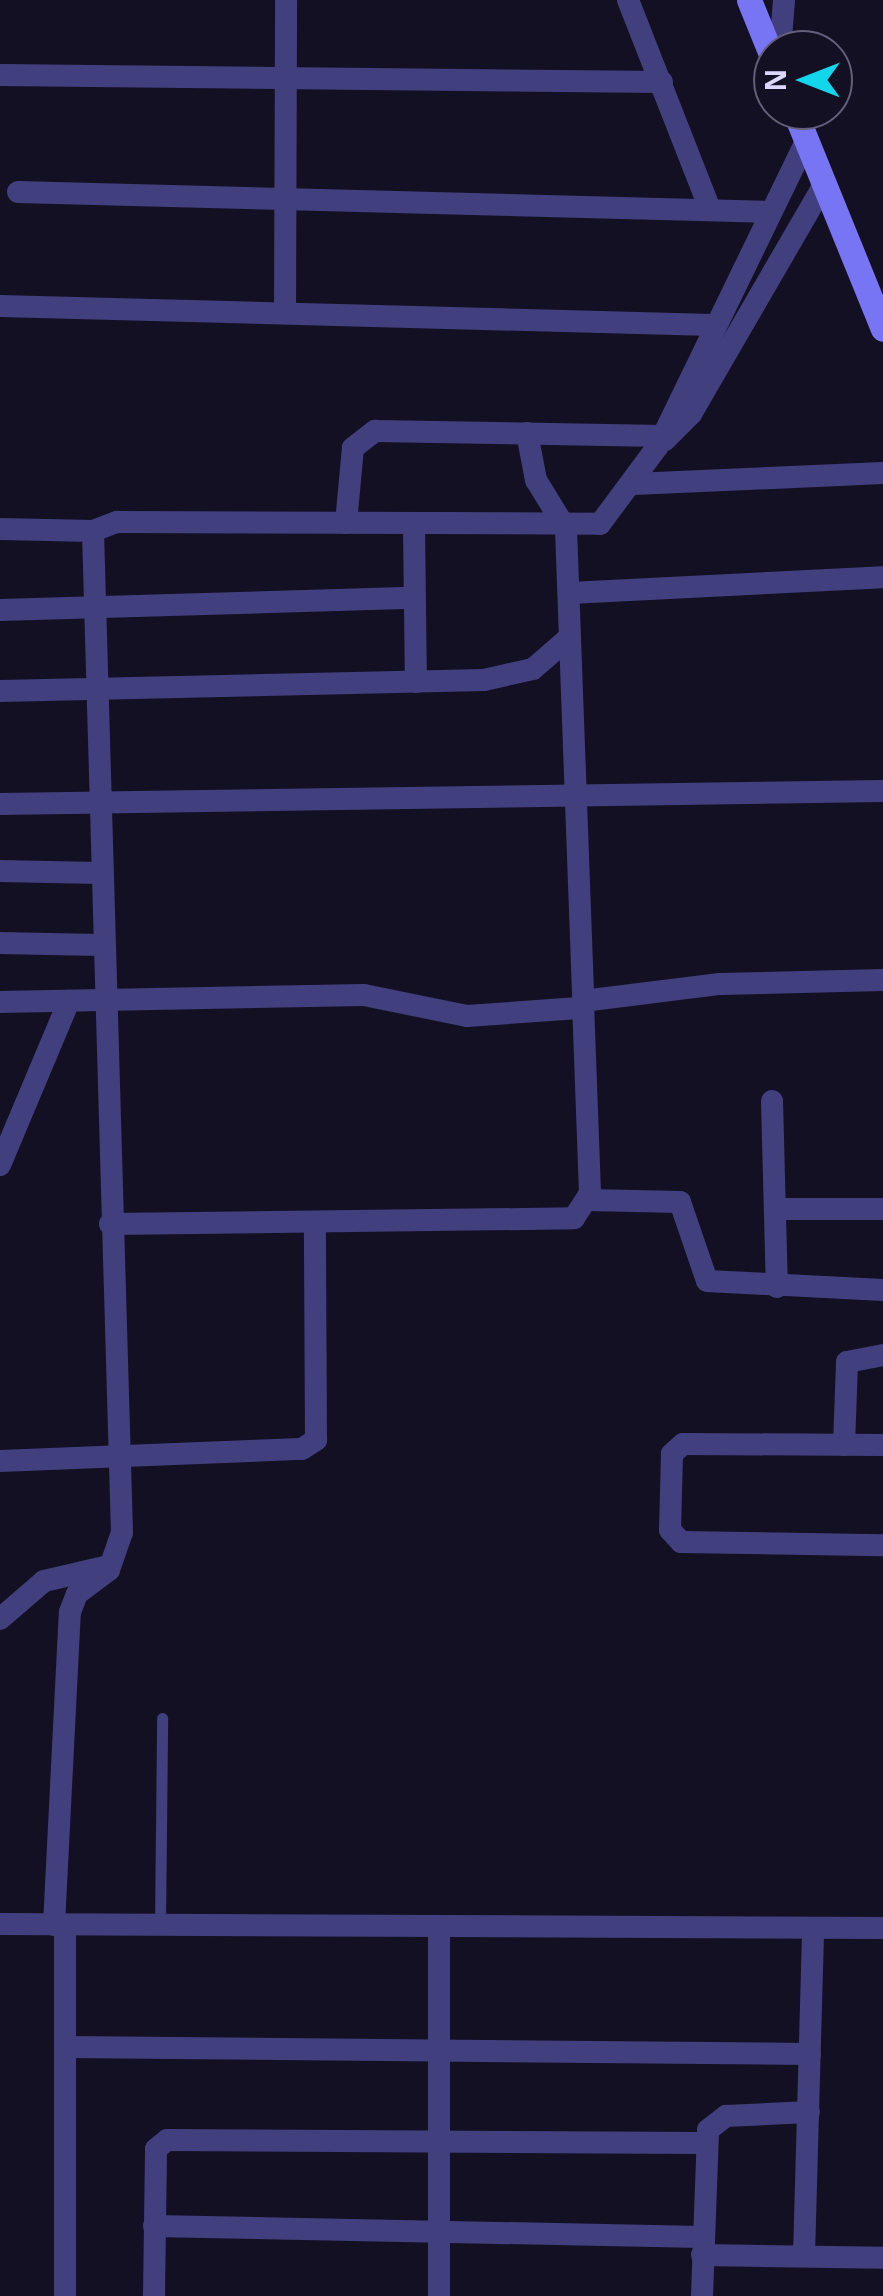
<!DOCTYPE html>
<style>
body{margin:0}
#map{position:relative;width:883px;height:2296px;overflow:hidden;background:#141024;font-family:"Noto Sans",sans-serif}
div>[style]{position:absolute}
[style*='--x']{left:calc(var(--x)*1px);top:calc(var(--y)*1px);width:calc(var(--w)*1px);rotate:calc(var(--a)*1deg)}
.lane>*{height:11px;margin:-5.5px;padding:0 5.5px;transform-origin:5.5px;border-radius:5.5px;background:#423f7f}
.street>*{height:22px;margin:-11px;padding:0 11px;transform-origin:11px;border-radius:11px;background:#423f7f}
.secondary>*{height:25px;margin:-12.5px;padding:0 12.5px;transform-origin:12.5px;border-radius:12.5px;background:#7875f4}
span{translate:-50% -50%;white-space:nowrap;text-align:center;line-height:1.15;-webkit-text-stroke:10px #141024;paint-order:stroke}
.north{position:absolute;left:753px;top:30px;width:100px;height:100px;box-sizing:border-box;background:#141024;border:2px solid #645f7a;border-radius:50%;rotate:270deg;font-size:28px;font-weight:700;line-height:40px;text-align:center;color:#dbd6fc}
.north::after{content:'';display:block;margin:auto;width:35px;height:45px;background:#12d6ec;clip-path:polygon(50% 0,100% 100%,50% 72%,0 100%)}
</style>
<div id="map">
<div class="lane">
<i style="--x:160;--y:1925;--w:207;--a:-89.4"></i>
</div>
<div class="street">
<i style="--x:628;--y:0;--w:222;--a:68.6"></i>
<i style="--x:780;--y:50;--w:50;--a:-85.4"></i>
<i style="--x:0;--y:75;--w:662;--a:0.61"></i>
<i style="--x:18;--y:192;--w:752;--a:1.52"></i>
<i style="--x:0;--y:306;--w:712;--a:1.53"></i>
<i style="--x:285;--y:312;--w:312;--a:-89.8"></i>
<i style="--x:527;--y:433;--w:48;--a:79.2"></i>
<i style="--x:536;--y:480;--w:57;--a:58.5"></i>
<i style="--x:566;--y:529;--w:472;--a:87.9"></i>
<i style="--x:665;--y:440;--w:37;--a:-45"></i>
<i style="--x:691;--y:414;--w:265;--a:-59.9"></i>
<i style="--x:633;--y:484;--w:250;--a:-2.5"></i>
<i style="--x:346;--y:523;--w:75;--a:-84.7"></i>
<i style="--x:353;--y:448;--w:28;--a:-38"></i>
<i style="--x:375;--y:431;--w:287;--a:1"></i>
<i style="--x:414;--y:526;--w:156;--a:89.3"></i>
<i style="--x:0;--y:529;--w:93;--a:1.2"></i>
<i style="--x:570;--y:593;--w:313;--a:-2.9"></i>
<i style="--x:0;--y:610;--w:412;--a:-1.7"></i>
<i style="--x:0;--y:691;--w:484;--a:-1.3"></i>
<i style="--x:484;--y:680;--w:50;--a:-12.7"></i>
<i style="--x:533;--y:669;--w:49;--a:-40.9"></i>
<i style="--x:0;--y:804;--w:883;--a:-0.84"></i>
<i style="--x:0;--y:871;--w:99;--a:1.2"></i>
<i style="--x:0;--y:943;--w:99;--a:1.2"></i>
<i style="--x:0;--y:1002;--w:364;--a:-1.1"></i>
<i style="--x:364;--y:995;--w:105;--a:11.5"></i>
<i style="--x:467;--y:1016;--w:112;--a:-4.1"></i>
<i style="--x:772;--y:1101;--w:186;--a:88.5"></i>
<i style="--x:0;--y:1165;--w:178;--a:-67.2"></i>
<i style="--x:588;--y:1200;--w:92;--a:1.2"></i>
<i style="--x:680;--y:1202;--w:83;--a:71.1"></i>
<i style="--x:707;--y:1281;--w:176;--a:2.9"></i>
<i style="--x:775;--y:1209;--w:108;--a:0"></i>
<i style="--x:110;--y:1224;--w:464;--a:-0.7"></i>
<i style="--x:574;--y:1218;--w:30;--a:-57"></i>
<i style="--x:590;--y:1193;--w:192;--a:-92.1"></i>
<i style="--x:583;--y:1001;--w:138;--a:-7.1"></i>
<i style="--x:720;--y:984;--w:163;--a:-1.4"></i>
<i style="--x:844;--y:1445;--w:83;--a:-87.9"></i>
<i style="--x:847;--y:1362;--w:37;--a:-11"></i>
<i style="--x:883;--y:1445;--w:200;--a:-179.7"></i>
<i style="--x:683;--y:1444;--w:15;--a:138"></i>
<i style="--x:672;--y:1454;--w:76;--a:91.5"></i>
<i style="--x:670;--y:1530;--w:16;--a:47"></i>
<i style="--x:681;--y:1542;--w:202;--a:0.9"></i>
<i style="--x:0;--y:1461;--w:302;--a:-2.3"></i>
<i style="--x:302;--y:1449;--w:17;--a:-33"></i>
<i style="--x:316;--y:1440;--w:214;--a:-90.3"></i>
<i style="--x:0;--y:1619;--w:58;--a:-40.8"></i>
<i style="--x:44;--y:1581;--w:62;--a:-13.1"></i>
<i style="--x:0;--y:1924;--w:883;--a:0.26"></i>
<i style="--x:54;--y:1925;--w:313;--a:-87.1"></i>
<i style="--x:70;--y:1612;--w:19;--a:-69"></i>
<i style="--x:77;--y:1594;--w:40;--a:-37"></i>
<i style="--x:109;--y:1570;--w:39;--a:-71"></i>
<i style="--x:122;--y:1533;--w:1002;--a:-91.66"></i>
<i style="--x:93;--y:531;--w:26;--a:-21"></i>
<i style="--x:117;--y:522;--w:483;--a:0.2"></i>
<i style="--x:600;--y:524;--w:97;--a:-53.4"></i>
<i style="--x:658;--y:446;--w:339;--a:-64.1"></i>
<i style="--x:65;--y:1925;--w:371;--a:90"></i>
<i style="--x:439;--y:1927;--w:369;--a:90"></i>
<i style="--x:65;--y:2047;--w:745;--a:0.54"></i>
<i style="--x:154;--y:2226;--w:548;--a:1.15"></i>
<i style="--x:702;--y:2255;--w:181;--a:0.9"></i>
<i style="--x:804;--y:2256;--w:328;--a:-88.4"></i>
<i style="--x:154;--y:2296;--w:147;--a:-89.2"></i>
<i style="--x:156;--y:2149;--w:14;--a:-39"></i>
<i style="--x:167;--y:2140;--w:537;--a:0.32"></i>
<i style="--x:702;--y:2296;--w:166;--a:-87.9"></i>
<i style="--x:708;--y:2130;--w:23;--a:-38"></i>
<i style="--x:726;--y:2116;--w:83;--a:-2.8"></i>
</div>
<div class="secondary">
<i style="--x:749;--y:0;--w:64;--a:67.9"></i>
<i style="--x:794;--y:110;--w:236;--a:67.9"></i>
</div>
<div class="north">N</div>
</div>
